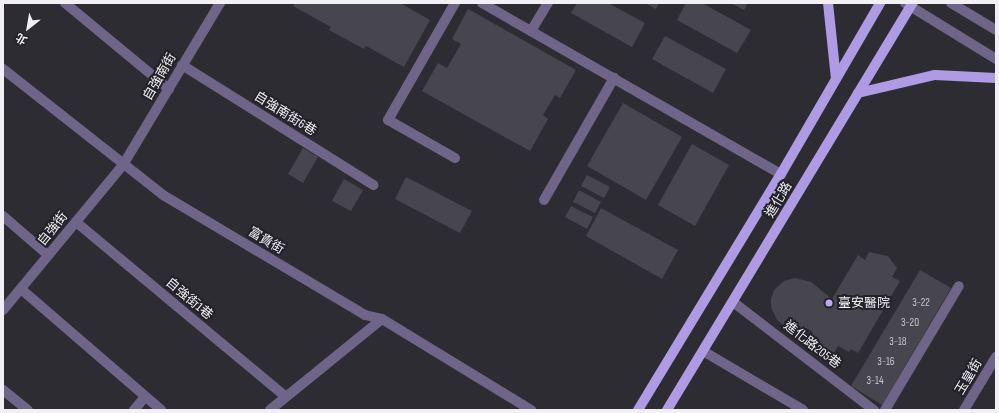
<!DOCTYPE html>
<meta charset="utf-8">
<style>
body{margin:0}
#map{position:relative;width:999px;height:413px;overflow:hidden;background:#2e2c33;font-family:"Sofia Sans Condensed","Noto Sans TC",sans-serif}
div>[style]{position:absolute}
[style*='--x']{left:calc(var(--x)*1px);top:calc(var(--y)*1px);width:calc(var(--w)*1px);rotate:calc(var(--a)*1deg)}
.building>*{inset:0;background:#47454d}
.minor>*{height:10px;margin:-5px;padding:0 5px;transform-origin:5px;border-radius:5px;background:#6e6588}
.major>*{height:10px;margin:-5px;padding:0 5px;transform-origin:5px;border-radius:5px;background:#af9be3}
.dots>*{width:11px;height:11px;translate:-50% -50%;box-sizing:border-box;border:2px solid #242229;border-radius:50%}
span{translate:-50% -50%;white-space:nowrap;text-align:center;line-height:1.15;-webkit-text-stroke:4px #242229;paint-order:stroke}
.number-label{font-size:11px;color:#c7c5cb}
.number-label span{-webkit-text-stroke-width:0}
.street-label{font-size:13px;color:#f2f0f5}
.poi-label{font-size:13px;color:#f2f0f5}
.left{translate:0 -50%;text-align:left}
.frame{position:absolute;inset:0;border:4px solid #f2f0f5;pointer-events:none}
.north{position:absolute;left:8px;top:8px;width:40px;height:40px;-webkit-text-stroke:3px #242229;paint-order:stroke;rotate:211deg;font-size:11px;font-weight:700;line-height:16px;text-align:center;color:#f2f0f5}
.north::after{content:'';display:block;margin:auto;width:14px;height:18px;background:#f2f0f5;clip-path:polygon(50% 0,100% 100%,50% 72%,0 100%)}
</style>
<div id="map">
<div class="building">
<i style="clip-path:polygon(295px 3px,400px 3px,430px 20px,404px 67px,366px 46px,364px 49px,329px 30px,331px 27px,293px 6px)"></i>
<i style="clip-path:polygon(577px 3px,608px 3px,645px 23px,632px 47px,571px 13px)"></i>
<i style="clip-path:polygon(645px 3px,659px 3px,656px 9px)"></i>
<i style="clip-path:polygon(686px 3px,702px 3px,751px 30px,737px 53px,677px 20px)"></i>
<i style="clip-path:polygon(731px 3px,748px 3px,744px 10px)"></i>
<i style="clip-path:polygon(468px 9px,576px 70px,560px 98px,555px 95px,543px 115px,548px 119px,530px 151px,422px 91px,438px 63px,447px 68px,461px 44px,452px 39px)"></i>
<i style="clip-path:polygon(665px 36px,726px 69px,713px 93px,652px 59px)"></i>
<i style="clip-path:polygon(623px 103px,682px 137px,646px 200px,587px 166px)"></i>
<i style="clip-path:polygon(692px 144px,729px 165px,695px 226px,658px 205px)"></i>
<i style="clip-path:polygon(303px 148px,318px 157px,303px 183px,288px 174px)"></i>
<i style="clip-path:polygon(587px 175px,610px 187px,604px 198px,581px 186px)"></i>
<i style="clip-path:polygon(406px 177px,472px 211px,460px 233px,395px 199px)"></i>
<i style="clip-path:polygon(344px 179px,363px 190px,351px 211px,332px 201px)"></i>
<i style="clip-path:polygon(579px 190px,601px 202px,595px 213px,573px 202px)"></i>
<i style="clip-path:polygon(571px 206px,593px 217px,587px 229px,565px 217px)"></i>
<i style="clip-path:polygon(601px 208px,678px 250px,662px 279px,586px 236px)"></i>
<i style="clip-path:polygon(869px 252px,888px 256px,897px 268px,892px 277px,900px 281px,858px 353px,851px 349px,849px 352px,838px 346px,830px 360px,819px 353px,808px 340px,813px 332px,806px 328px,789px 329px,777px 320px,771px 307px,771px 299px,774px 290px,784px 281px,795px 278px,811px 282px,832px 299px,858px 255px,865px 260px)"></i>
<i style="clip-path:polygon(920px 270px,951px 288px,882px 405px,851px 386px)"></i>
</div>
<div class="minor">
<i style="--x:65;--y:3;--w:135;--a:39.6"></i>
<i style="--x:482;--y:3;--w:344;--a:29.8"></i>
<i style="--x:905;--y:3;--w:107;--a:31.6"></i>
<i style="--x:951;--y:3;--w:52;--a:31"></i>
<i style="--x:531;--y:31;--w:33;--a:-59"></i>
<i style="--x:182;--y:65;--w:226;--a:32.1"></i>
<i style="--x:3;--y:69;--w:204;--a:38.2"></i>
<i style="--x:163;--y:195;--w:235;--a:30.7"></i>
<i style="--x:365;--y:315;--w:17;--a:13"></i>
<i style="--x:382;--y:319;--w:175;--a:31.4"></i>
<i style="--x:455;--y:158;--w:77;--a:-150.4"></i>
<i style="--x:388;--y:120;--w:135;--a:-60.2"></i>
<i style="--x:544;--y:200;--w:141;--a:-60.2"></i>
<i style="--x:3;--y:216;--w:60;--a:40.9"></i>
<i style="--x:76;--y:222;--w:272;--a:39.8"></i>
<i style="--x:21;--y:289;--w:185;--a:40.8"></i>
<i style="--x:733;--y:302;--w:178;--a:37.5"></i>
<i style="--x:3;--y:310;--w:188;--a:-50.4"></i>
<i style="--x:123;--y:165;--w:189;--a:-59.1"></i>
<i style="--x:703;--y:351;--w:116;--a:30.5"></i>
<i style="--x:3;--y:390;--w:32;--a:39"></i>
<i style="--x:134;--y:410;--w:17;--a:-50"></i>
<i style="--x:270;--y:410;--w:144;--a:-39.1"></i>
<i style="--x:885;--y:410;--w:144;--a:-59.2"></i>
<i style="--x:964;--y:410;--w:62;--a:-58.9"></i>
</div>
<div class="major">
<i style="--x:828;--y:3;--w:76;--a:84"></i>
<i style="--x:858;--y:93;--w:79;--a:-13.2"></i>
<i style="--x:935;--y:75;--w:61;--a:2.8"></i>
<i style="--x:638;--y:410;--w:276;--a:-58.8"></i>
<i style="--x:781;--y:174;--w:198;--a:-59.9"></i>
<i style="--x:667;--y:410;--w:476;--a:-58.9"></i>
</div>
<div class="dots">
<i style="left:829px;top:303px;background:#bea9f5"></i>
</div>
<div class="number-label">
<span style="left:921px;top:303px">3-22</span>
<span style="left:910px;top:323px">3-20</span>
<span style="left:898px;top:342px">3-18</span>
<span style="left:886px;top:362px">3-16</span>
<span style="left:875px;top:381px">3-14</span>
</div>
<div class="street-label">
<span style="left:160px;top:77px;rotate:-60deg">自強南街</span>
<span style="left:285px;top:114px;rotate:32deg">自強南街6巷</span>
<span style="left:779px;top:200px;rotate:-59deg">進化路</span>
<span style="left:53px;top:229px;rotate:-51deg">自強街</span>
<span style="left:266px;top:241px;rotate:31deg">富貴街</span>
<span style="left:189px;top:299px;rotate:40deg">自強街1巷</span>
<span style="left:812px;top:345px;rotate:38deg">進化路205巷</span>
<span style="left:969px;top:377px;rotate:-59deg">玉皇街</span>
</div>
<div class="poi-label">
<span class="left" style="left:838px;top:303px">臺安醫院</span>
</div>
<div class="frame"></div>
<div class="north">北</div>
</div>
